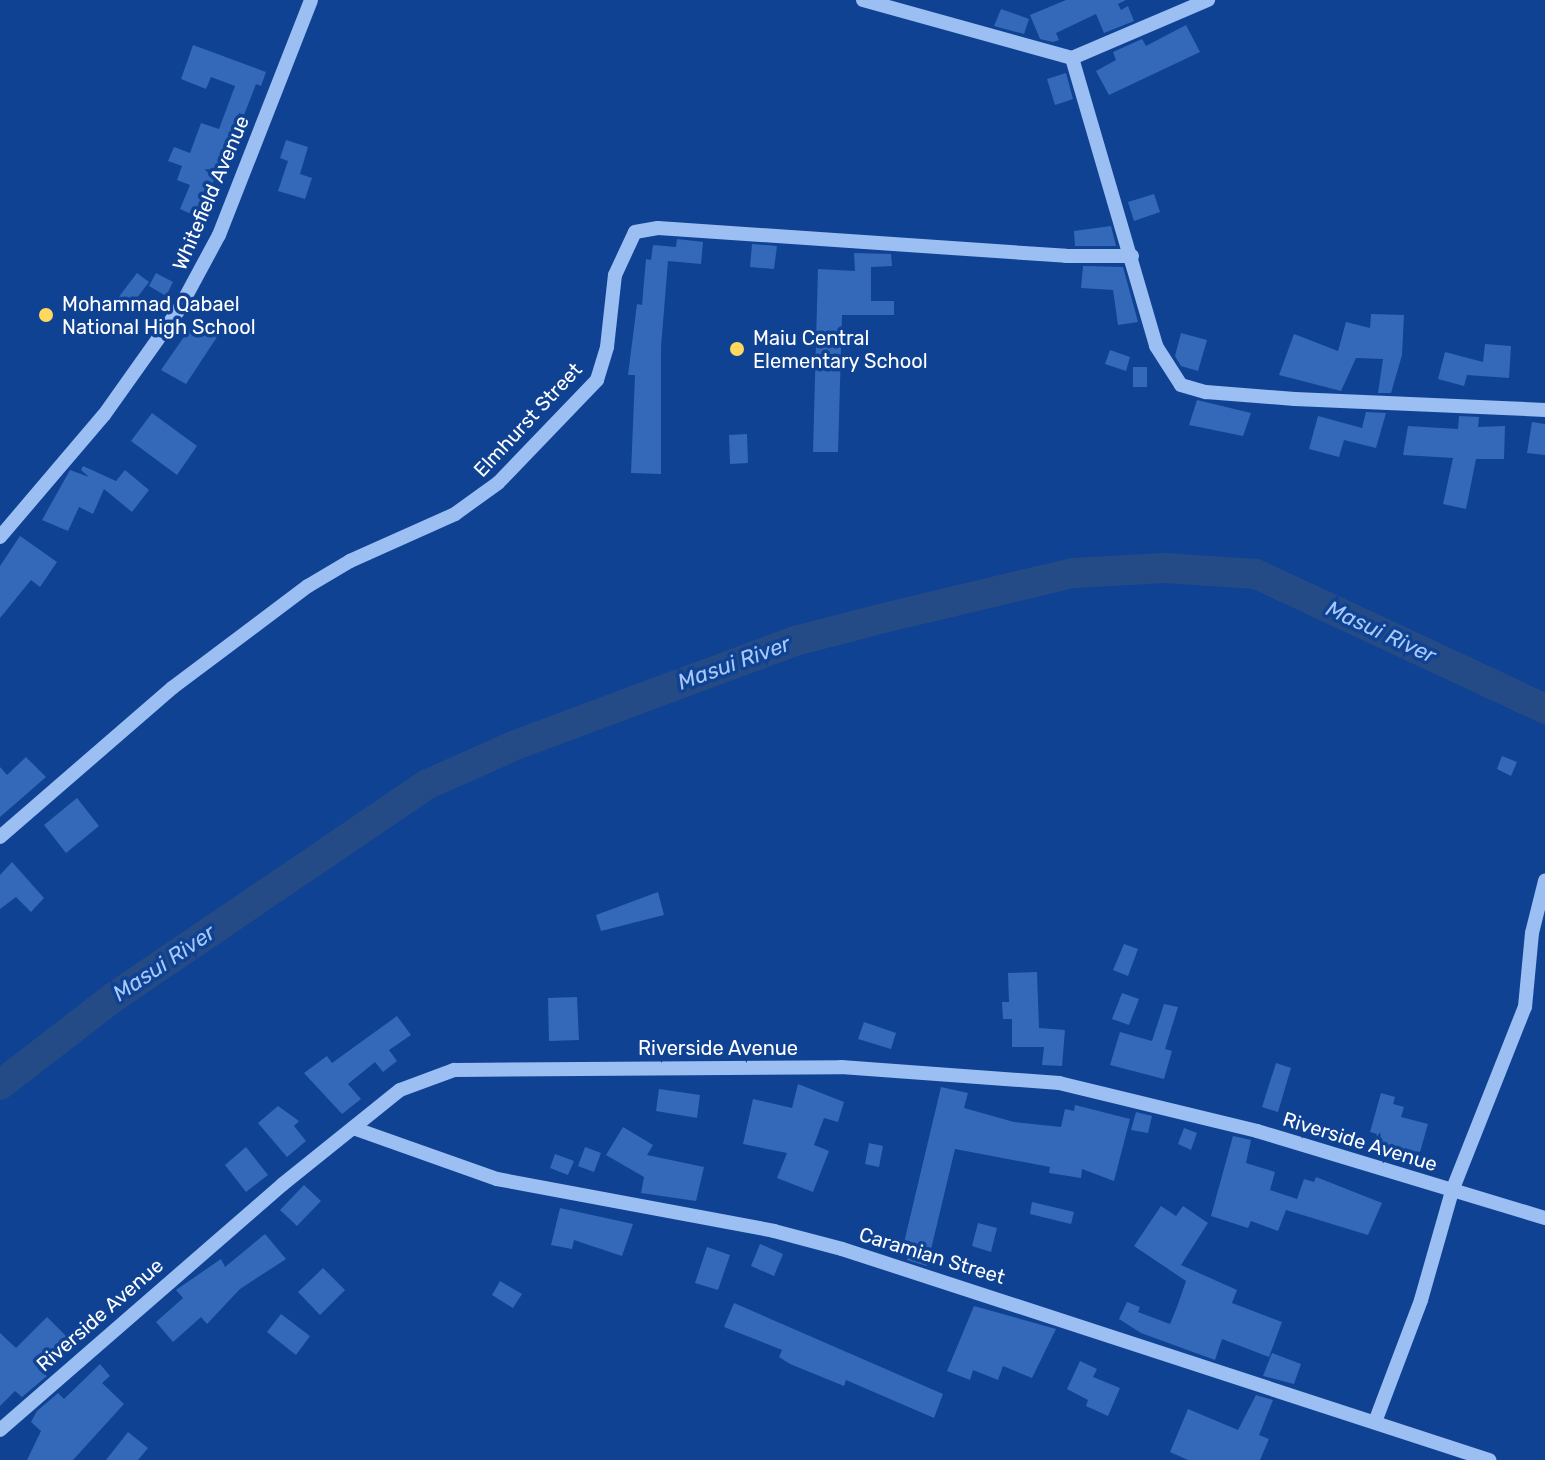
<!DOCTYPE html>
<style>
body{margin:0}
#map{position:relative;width:1545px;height:1460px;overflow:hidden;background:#0f4292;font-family:Rubik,sans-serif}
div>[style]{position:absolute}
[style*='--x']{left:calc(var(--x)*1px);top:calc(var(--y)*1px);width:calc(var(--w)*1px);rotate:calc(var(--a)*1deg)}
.river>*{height:30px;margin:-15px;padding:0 15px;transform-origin:15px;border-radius:15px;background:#254b86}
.building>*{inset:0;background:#3468b9}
.minor>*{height:14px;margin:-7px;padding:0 7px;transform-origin:7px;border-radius:7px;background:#9bbef3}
.dots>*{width:22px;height:22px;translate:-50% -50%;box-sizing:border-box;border:4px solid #0f4292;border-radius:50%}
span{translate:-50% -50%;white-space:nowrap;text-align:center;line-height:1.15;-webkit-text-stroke:7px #0f4292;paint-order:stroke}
.street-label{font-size:20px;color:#fff}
.poi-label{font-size:20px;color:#fff}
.left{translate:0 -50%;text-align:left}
.water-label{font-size:22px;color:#a7c9fa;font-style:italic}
</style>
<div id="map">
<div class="river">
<i style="--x:0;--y:1085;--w:144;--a:-37.7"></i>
<i style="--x:114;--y:997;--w:379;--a:-34.2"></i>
<i style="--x:428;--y:784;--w:98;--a:-24"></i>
<i style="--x:518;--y:744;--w:296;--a:-20.4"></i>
<i style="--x:795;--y:641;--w:96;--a:-14.5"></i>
<i style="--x:888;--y:617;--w:190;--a:-13.4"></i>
<i style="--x:1073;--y:573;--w:91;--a:-3.1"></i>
<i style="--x:1164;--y:568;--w:92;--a:3.7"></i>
<i style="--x:1256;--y:574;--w:319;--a:25"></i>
</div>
<div class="building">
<i style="clip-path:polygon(1066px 0,1126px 0,1118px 4px,1121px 10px,1128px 6px,1134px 21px,1104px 33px,1096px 14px,1056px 33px,1059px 40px,1053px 42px,1040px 39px,1030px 15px)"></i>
<i style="clip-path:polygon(1001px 9px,1029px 19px,1024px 34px,994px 26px)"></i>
<i style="clip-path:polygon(1186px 25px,1200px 52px,1109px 95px,1096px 71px,1116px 60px,1113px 52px,1142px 39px,1146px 46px)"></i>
<i style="clip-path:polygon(193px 45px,266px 72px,261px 86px,256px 84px,244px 115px,239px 113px,200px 218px,180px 209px,190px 185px,177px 180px,182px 166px,168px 161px,174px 147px,190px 153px,201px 123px,219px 129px,235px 86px,211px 77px,206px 89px,181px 79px)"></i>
<i style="clip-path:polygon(1066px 73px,1073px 99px,1055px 105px,1047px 79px)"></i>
<i style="clip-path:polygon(286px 140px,308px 147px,300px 174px,312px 178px,305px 199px,278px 191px,288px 161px,280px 158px)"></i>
<i style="clip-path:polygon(1154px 194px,1160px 212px,1134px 221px,1128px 202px)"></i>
<i style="clip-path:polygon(1111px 226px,1116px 246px,1075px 246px,1074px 231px)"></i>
<i style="clip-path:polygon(677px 239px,703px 242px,701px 264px,668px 261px,661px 347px,661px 474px,631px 473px,635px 375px,628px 375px,637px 304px,642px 305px,646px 259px,651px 260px,653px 245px,676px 247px)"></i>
<i style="clip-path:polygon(752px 244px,777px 246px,774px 269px,750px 267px)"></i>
<i style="clip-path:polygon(854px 253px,891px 254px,892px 266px,871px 267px,871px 301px,894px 301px,894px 315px,842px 315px,838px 452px,813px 452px,818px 269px,855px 271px)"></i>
<i style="clip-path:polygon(1083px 266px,1123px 267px,1138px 322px,1118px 325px,1113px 290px,1081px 288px)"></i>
<i style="clip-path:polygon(137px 273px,149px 282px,130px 307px,118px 298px)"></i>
<i style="clip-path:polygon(156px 273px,173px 282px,166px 296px,149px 286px)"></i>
<i style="clip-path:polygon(1371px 314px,1404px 315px,1402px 355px,1391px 393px,1378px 393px,1383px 359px,1356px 358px,1341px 391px,1279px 375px,1294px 334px,1338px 351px,1346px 322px,1370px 328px)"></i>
<i style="clip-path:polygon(197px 318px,219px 334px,186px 384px,161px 370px)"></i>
<i style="clip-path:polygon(1181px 333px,1207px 340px,1198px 371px,1181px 366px,1175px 356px)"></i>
<i style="clip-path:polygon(1485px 344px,1511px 346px,1509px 378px,1467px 375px,1464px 386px,1438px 379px,1445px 352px,1483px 362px)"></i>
<i style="clip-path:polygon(1110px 350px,1130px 357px,1126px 371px,1105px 364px)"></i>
<i style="clip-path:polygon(1133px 367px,1147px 367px,1147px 387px,1133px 387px)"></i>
<i style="clip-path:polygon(1197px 400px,1251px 413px,1243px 436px,1189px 425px)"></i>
<i style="clip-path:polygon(1366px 412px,1386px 413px,1376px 448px,1344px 440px,1339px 457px,1309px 449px,1318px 416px,1362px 428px)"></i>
<i style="clip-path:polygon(152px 413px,197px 446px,177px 475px,131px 441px)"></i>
<i style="clip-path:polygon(1459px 416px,1479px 417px,1478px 427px,1505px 426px,1504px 459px,1476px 459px,1466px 509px,1443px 504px,1453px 458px,1403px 455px,1408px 426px,1458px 429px)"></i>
<i style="clip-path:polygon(1532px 422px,1545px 424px,1545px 455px,1527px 453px)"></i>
<i style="clip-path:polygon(747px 434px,748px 463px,730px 464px,729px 435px)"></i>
<i style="clip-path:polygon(83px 466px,116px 481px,125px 470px,149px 490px,132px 512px,104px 489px,93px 514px,79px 507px,68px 531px,42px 520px,70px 470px,89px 477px,81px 470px)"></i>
<i style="clip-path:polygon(20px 536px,57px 562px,40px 587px,31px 580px,0 618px,0 566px)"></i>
<i style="clip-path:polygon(1502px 756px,1517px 762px,1511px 776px,1497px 769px)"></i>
<i style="clip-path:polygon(26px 757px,46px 777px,0 817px,0 767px,7px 775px)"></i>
<i style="clip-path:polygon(77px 798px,99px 826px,66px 853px,44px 825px)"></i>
<i style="clip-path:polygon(12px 862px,44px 898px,31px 912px,16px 897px,0 909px,0 875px)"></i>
<i style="clip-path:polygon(658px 892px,664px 915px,601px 931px,596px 915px)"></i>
<i style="clip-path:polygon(1124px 944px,1138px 949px,1128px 976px,1113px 970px)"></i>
<i style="clip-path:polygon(1037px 972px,1039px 1028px,1065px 1030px,1062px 1066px,1042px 1065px,1044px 1047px,1012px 1047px,1012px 1019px,1003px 1019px,1002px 1002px,1009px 1002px,1008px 973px)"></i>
<i style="clip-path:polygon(1122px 993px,1139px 999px,1129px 1025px,1112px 1019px)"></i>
<i style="clip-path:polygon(577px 997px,579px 1040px,549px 1041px,548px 998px)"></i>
<i style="clip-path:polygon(1164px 1004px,1178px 1007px,1165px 1049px,1172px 1051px,1164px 1079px,1110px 1065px,1120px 1032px,1152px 1041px)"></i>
<i style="clip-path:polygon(397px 1016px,411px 1035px,389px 1050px,397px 1061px,383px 1072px,375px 1062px,348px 1084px,361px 1099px,342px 1114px,304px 1073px,327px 1056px,332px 1063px)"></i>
<i style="clip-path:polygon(864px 1022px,896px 1033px,891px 1049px,858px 1039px)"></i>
<i style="clip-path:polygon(1276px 1063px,1291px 1068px,1278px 1112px,1262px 1107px)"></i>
<i style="clip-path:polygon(798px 1084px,844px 1102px,838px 1122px,824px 1118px,814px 1145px,829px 1151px,813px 1192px,777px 1178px,787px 1153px,743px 1144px,753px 1099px,792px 1108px)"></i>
<i style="clip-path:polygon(941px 1087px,968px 1093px,964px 1108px,1014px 1122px,1061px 1127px,1065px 1109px,1074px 1111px,1075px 1105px,1130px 1119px,1114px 1181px,1082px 1169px,1081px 1178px,1049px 1173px,1050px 1167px,955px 1149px,927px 1266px,907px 1260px,909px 1252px,902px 1251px)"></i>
<i style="clip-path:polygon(659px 1089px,700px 1095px,697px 1118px,656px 1111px)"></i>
<i style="clip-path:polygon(1381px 1093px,1395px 1097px,1393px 1104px,1404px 1107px,1401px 1117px,1428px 1124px,1420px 1152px,1374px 1145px,1377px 1134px,1370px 1132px)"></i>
<i style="clip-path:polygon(278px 1106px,299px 1121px,294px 1126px,306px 1141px,287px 1157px,258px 1123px)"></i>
<i style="clip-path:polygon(1136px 1112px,1152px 1116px,1148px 1133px,1131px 1130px)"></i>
<i style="clip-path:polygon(623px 1127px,653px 1145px,647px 1155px,704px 1167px,696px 1201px,641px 1193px,644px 1177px,606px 1155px)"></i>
<i style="clip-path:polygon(1184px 1128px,1197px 1133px,1191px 1150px,1178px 1144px)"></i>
<i style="clip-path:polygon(1233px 1136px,1251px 1140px,1246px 1163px,1275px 1172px,1270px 1190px,1297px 1199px,1304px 1179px,1314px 1182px,1316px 1177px,1382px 1203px,1368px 1235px,1286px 1210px,1278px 1231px,1251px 1221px,1248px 1228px,1211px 1216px)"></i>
<i style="clip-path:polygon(869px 1143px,883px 1146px,879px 1167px,865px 1164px)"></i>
<i style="clip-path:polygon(246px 1147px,268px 1175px,246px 1192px,225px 1165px)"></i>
<i style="clip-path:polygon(585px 1147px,601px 1153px,594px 1172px,578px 1166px)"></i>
<i style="clip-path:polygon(555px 1154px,574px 1161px,568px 1175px,550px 1168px)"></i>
<i style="clip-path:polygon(304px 1185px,321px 1201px,297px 1226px,280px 1210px)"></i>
<i style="clip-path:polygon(1032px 1202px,1074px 1212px,1071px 1224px,1030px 1214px)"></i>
<i style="clip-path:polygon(1161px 1206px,1176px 1216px,1183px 1206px,1208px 1223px,1181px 1265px,1237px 1290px,1232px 1303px,1282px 1322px,1269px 1357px,1222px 1339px,1215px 1360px,1141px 1333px,1119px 1319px,1127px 1302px,1140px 1307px,1138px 1312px,1170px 1324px,1177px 1307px,1186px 1281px,1134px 1246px)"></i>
<i style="clip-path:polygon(560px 1208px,633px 1224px,622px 1256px,574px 1240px,572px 1249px,551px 1245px)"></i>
<i style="clip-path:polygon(978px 1223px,997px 1228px,991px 1252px,972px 1246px)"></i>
<i style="clip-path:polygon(265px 1234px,286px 1259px,240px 1289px,207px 1324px,201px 1317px,173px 1342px,156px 1322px,183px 1298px,176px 1290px,221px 1259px,225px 1267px)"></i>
<i style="clip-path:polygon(760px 1244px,783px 1254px,774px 1276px,751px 1266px)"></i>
<i style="clip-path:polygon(707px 1247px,730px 1255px,718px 1290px,695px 1283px)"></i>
<i style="clip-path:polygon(323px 1268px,345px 1290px,320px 1315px,298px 1292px)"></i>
<i style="clip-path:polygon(500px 1281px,522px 1294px,513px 1308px,492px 1295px)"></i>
<i style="clip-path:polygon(734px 1303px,943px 1394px,934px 1418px,846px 1380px,844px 1386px,790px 1364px,779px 1357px,782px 1350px,724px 1327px)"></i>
<i style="clip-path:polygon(974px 1306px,1056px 1329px,1032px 1378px,1003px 1366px,998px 1380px,973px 1370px,970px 1380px,947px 1371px)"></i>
<i style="clip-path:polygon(281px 1314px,310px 1336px,296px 1355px,267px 1332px)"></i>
<i style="clip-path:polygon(47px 1317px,68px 1338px,38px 1369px,47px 1376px,22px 1397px,15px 1391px,0 1406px,0 1333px,16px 1348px)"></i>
<i style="clip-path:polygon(1272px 1353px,1301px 1364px,1294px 1384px,1263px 1376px)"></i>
<i style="clip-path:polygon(1080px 1361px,1097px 1369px,1093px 1377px,1120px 1388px,1108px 1416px,1086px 1406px,1088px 1400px,1067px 1389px)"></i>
<i style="clip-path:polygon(100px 1364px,110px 1376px,102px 1383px,124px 1404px,73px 1460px,27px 1460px,41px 1431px,31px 1422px,37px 1411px,58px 1393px,64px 1399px)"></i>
<i style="clip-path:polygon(1256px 1395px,1273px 1400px,1259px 1435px,1269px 1439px,1260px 1460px,1188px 1460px,1170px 1452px,1188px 1409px,1238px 1430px)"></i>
<i style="clip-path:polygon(128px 1432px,148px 1448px,138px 1460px,106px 1460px)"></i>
</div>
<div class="minor">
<i style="--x:863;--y:0;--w:217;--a:15.5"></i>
<i style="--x:1072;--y:58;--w:148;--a:-23.1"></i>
<i style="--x:1072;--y:58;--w:300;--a:73.7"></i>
<i style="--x:1156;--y:346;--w:46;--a:57.3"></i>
<i style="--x:1181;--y:385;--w:26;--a:16"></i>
<i style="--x:1206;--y:392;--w:89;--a:4.5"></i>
<i style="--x:1295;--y:399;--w:250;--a:2.5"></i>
<i style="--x:0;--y:537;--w:160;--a:-49.6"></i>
<i style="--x:104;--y:415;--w:128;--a:-54.6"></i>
<i style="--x:178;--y:311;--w:86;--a:-61.7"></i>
<i style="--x:219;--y:235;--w:252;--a:-68.6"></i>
<i style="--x:0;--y:837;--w:228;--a:-40.9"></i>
<i style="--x:172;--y:688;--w:170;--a:-36.9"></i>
<i style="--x:308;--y:586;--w:49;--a:-30.8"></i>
<i style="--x:350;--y:561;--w:115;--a:-24.1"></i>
<i style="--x:455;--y:514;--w:53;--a:-35.8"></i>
<i style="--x:498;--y:483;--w:143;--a:-46.1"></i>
<i style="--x:597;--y:380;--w:34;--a:-73"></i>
<i style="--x:607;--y:347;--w:72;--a:-83.7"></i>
<i style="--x:615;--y:275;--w:47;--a:-65.1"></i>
<i style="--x:635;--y:232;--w:23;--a:-10"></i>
<i style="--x:658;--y:228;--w:409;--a:3.9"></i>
<i style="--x:1066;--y:256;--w:66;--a:0"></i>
<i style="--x:353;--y:1128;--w:153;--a:19.5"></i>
<i style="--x:497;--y:1179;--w:282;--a:10.6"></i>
<i style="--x:774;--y:1231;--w:70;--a:14.8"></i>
<i style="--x:842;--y:1249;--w:681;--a:18.06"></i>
<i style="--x:1375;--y:1422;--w:130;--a:-69.3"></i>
<i style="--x:1421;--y:1300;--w:113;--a:-74.1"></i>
<i style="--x:1452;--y:1191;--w:198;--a:-68.4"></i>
<i style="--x:1525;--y:1007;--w:74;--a:-84.6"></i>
<i style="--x:1532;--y:933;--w:54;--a:-76"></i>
<i style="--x:0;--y:1430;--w:375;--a:-41"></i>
<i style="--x:283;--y:1184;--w:150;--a:-38.8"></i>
<i style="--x:400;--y:1090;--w:58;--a:-20.3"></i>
<i style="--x:454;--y:1070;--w:387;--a:-0.4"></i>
<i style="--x:841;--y:1067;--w:219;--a:4.2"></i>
<i style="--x:1059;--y:1083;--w:204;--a:13.6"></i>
<i style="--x:1257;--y:1131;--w:301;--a:16.8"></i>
</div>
<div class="dots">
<i style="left:46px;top:315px;background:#ffd95d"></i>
<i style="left:737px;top:349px;background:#ffd95d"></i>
</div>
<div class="street-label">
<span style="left:211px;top:193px;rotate:-67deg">Whitefield Avenue</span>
<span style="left:528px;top:420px;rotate:-47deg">Elmhurst Street</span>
<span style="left:718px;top:1048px">Riverside Avenue</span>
<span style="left:1360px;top:1142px;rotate:17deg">Riverside Avenue</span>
<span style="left:932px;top:1256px;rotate:17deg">Caramian Street</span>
<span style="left:100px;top:1315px;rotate:-41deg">Riverside Avenue</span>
</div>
<div class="poi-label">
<span class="left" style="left:62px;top:316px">Mohammad Qabael<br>National High School</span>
<span class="left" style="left:753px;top:350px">Maiu Central<br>Elementary School</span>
</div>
<div class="water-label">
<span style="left:1381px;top:632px;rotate:25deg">Masui River</span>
<span style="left:734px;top:663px;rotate:-20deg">Masui River</span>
<span style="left:164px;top:963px;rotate:-34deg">Masui River</span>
</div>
</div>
